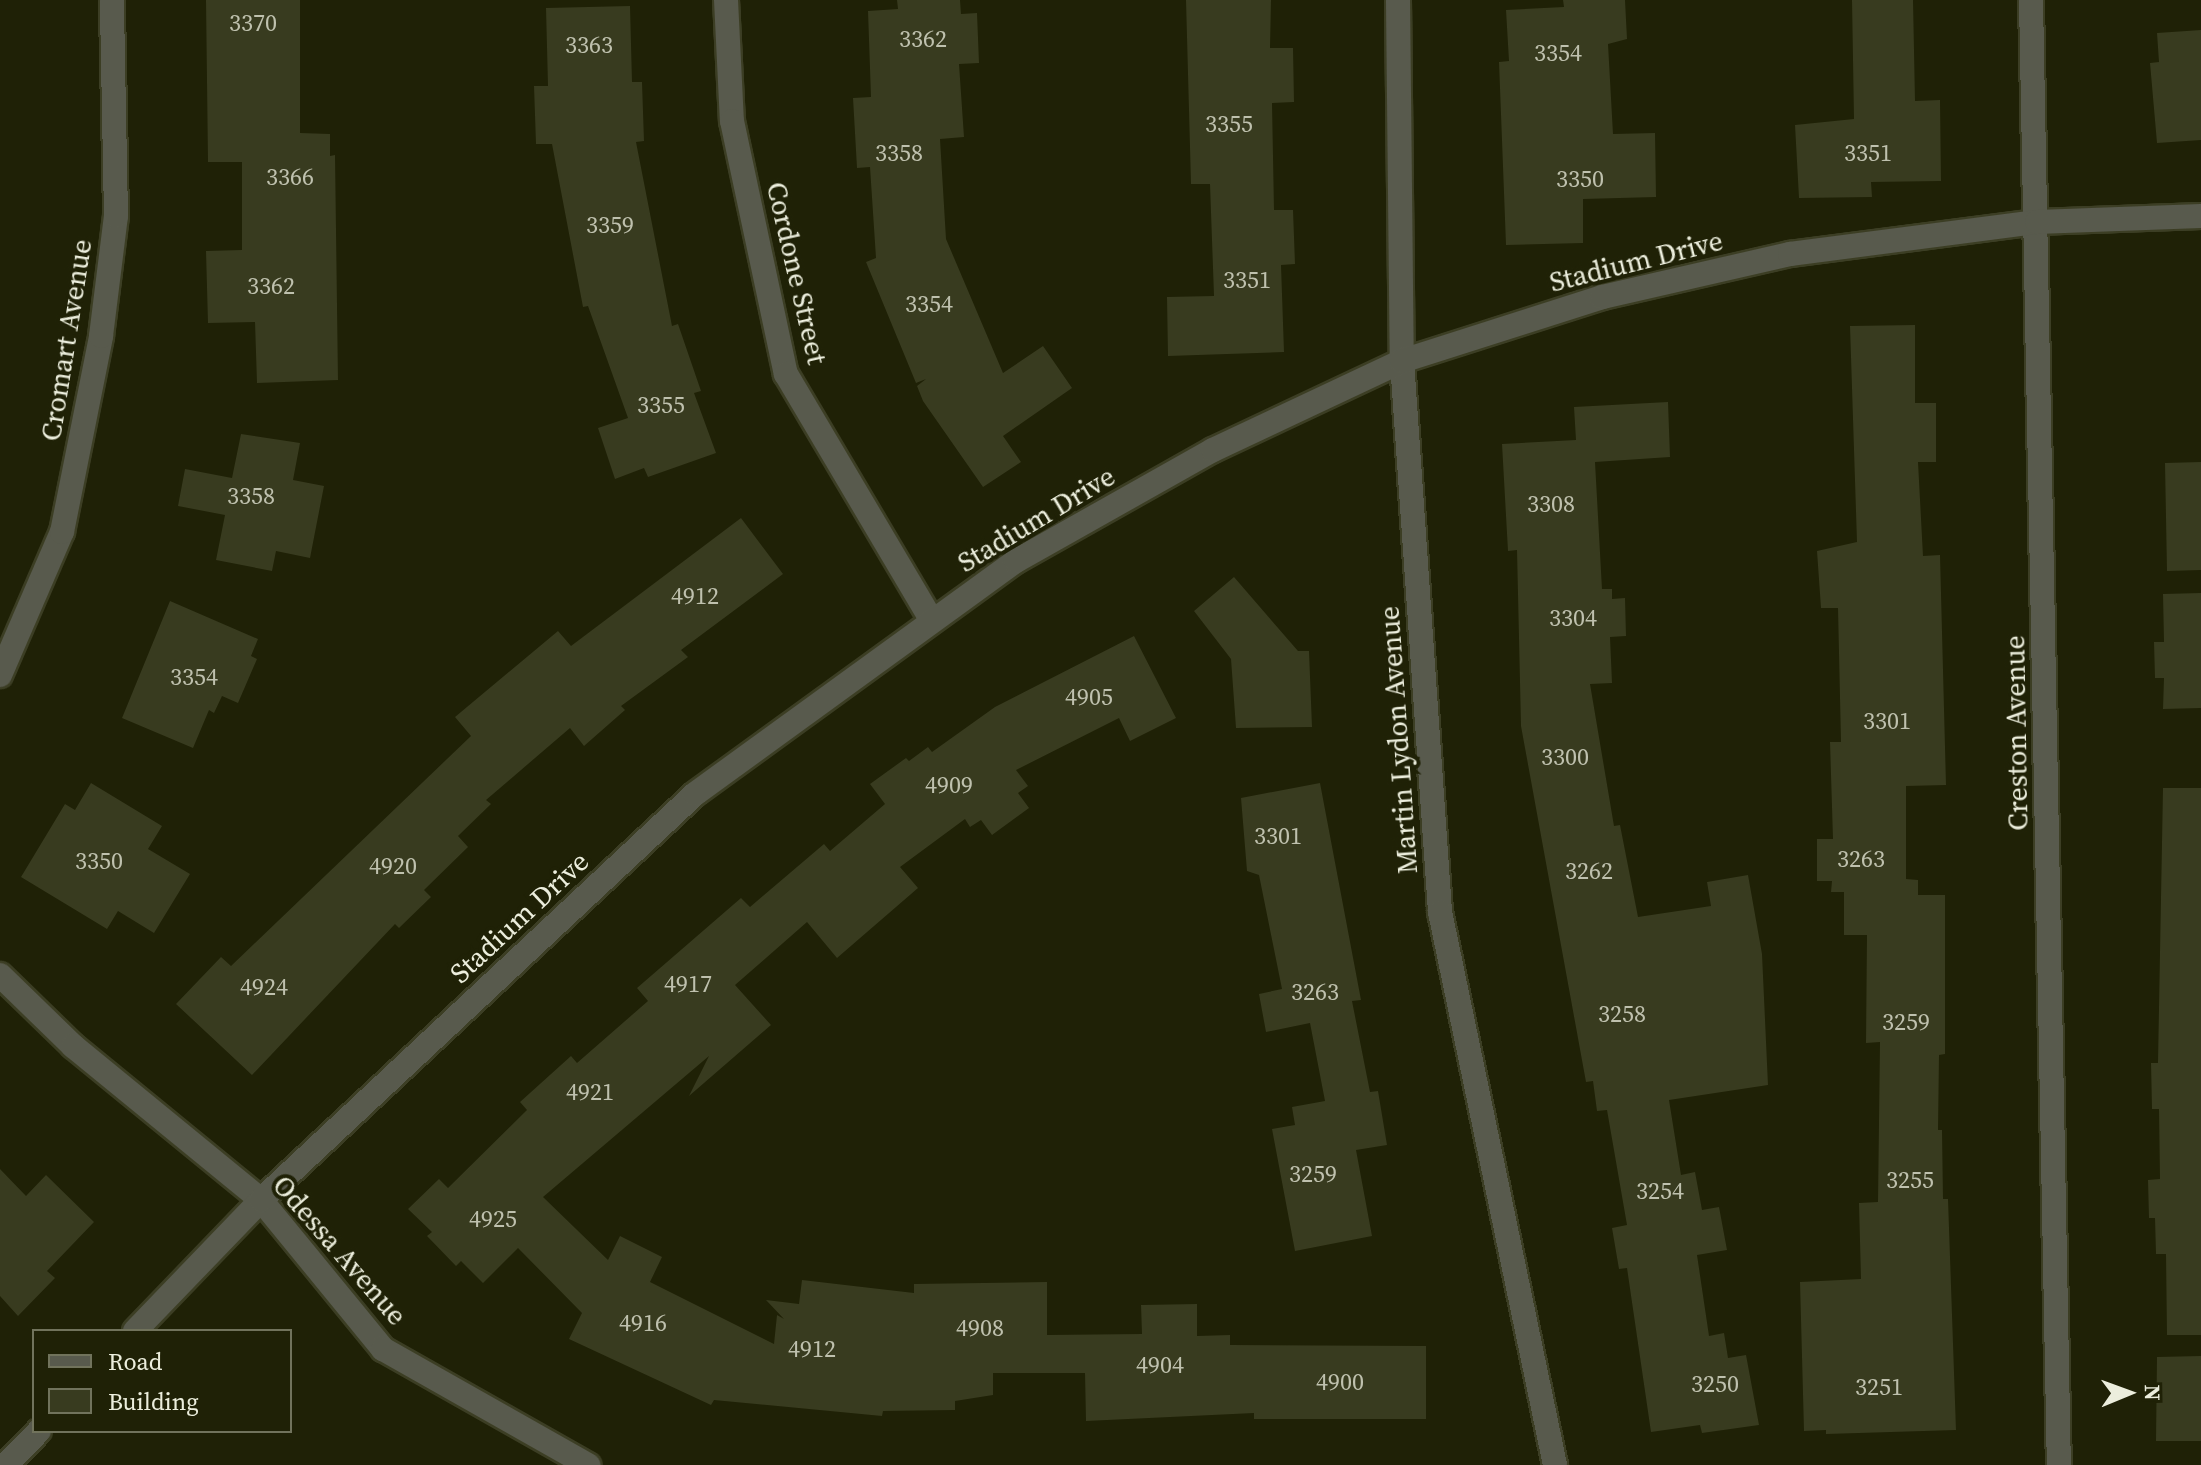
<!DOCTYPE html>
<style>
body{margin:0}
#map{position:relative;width:2201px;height:1465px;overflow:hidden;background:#1f2106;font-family:"Source Serif 4",serif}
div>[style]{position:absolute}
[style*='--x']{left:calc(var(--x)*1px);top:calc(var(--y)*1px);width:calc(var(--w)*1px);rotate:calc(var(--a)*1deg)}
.building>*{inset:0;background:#383b1f}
.roads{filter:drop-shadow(2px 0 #3c3e24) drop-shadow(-2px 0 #3c3e24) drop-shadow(0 2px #3c3e24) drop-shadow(0 -2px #3c3e24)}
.minor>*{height:24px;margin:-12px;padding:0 12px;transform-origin:12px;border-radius:12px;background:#585a4d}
span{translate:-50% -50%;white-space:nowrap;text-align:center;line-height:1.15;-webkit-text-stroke:8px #1f2106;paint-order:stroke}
.number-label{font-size:24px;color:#bfc1ae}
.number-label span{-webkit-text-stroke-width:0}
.street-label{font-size:28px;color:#eceedd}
.legend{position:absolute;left:32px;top:1329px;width:260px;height:104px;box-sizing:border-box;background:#1f2106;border:2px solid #71735c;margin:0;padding:10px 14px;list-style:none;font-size:24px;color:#eceedd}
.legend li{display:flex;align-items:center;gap:16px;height:40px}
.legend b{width:40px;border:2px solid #71735c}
.north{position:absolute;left:2089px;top:1353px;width:80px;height:80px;-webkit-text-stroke:6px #1f2106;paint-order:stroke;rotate:89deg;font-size:22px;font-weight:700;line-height:32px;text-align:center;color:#eceedd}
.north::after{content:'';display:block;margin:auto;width:28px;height:36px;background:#eceedd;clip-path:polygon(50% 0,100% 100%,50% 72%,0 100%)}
</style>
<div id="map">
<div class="building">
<i style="clip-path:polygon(206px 0,300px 0,300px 133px,330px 134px,330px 156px,335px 155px,338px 380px,257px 383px,255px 322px,208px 323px,206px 251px,242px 250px,242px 162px,208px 162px)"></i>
<i style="clip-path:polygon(897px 0,960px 0,961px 14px,977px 13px,979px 63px,959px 64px,964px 137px,940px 139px,946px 239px,1003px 373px,1043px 346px,1072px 388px,1003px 436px,1021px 462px,983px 487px,923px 401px,917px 386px,926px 379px,916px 383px,866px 262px,876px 258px,870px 167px,857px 168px,853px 98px,871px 97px,868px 11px,898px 9px)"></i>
<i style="clip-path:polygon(1186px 0,1271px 0,1270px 48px,1293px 48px,1294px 102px,1272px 103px,1274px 210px,1293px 210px,1295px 264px,1281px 265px,1284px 352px,1168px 356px,1167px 297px,1214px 296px,1210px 184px,1191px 184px)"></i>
<i style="clip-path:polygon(1563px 0,1625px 0,1627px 39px,1608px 44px,1613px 134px,1655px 133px,1656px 197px,1583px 199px,1583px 243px,1506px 245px,1499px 62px,1509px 61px,1506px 10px,1564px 7px)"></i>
<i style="clip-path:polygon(1852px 0,1913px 0,1915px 101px,1940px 100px,1941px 181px,1871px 182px,1872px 197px,1799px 198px,1795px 125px,1854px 119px)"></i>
<i style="clip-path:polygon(630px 6px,632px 82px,642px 82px,644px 141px,636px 142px,672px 326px,678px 324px,701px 391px,694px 393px,716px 453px,648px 477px,644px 468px,615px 479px,598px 428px,628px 418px,588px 306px,583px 307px,552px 144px,536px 144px,534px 86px,548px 86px,546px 8px)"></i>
<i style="clip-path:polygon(2201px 30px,2201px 140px,2157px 143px,2150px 63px,2159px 62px,2157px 33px)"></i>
<i style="clip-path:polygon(1915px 325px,1915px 403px,1936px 403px,1936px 462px,1918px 462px,1923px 556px,1940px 555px,1946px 785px,1906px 786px,1906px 879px,1918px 880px,1918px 895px,1945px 895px,1945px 1054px,1939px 1055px,1938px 1130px,1942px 1130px,1943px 1199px,1948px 1199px,1956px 1430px,1826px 1434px,1826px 1430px,1804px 1431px,1800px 1282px,1861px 1279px,1859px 1203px,1878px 1202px,1880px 1042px,1866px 1043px,1867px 935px,1844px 935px,1844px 892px,1831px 892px,1832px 881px,1817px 881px,1817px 839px,1833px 839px,1830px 742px,1841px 742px,1838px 608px,1821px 608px,1817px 551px,1857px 542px,1850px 326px)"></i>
<i style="clip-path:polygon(1668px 402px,1670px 457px,1595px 462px,1602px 589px,1612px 589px,1612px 599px,1625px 598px,1626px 636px,1610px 637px,1612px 683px,1590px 684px,1614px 826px,1620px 825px,1638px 917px,1711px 906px,1707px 882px,1748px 875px,1762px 954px,1768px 1085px,1669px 1100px,1681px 1175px,1695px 1172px,1702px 1210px,1719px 1207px,1727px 1250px,1697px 1255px,1709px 1336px,1724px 1333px,1728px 1358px,1746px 1355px,1759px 1425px,1702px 1433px,1700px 1425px,1651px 1432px,1627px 1268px,1619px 1269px,1612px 1228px,1627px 1225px,1607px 1110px,1597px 1111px,1593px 1081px,1586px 1082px,1521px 726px,1517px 550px,1508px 551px,1502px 444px,1576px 440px,1574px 407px)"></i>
<i style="clip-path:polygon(241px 434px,300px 443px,293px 480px,324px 486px,310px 558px,276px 551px,272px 571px,216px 560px,225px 515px,178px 506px,185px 469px,232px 478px)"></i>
<i style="clip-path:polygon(2201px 462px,2201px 570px,2167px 571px,2165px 463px)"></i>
<i style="clip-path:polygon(741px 518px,783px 574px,681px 650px,688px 657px,621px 706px,625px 710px,584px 746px,570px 728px,486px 800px,491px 804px,458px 836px,468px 847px,424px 890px,431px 897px,399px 928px,395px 924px,252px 1075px,176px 1004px,221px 957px,231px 966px,471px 736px,455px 717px,558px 631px,571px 646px)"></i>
<i style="clip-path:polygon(1234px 577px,1298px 651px,1309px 651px,1312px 727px,1236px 728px,1231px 659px,1194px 611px)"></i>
<i style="clip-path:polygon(2201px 593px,2201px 708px,2163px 709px,2164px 678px,2155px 678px,2154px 642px,2164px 642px,2163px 594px)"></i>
<i style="clip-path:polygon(170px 601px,258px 639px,251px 656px,257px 659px,238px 703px,222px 696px,214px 713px,209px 710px,193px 748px,122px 718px)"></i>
<i style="clip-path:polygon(1134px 636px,1176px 718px,1130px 741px,1119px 718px,1016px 770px,1028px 786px,1018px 793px,1029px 808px,992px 835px,981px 820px,970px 827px,965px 819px,900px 867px,918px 888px,837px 958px,807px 922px,735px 985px,771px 1025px,689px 1096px,709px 1056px,543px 1197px,608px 1260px,620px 1236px,662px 1257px,650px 1282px,774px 1344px,777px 1315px,784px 1319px,766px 1300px,799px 1304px,802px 1280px,914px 1293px,914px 1284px,1047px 1282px,1047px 1335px,1142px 1334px,1141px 1305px,1197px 1304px,1197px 1336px,1230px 1335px,1230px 1345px,1426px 1346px,1426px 1419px,1254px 1419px,1254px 1413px,1086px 1421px,1085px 1373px,993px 1373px,993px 1395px,955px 1401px,955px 1410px,883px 1411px,882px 1416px,714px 1400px,711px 1405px,569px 1339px,582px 1313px,518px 1248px,483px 1283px,461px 1261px,456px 1266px,427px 1236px,432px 1232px,408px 1209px,439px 1179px,448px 1188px,527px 1110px,520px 1102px,571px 1056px,577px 1063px,648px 1001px,637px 988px,741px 898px,750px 907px,824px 844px,830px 851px,885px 804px,870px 784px,906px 758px,909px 761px,928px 747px,932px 752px,995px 707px)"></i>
<i style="clip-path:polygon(91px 783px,162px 826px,148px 849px,190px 874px,154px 933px,118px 911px,107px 929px,21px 877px,65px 804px,75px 810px)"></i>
<i style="clip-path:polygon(1320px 783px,1361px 1000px,1352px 1001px,1370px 1092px,1378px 1091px,1387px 1145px,1356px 1150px,1372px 1236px,1295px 1251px,1272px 1129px,1295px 1125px,1292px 1107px,1325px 1101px,1310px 1023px,1266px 1032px,1259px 994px,1282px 989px,1259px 875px,1247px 871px,1241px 798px)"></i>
<i style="clip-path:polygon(2163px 788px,2201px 788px,2201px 1335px,2167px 1335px,2166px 1254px,2156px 1254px,2155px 1218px,2149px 1218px,2148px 1180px,2160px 1179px,2159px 1109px,2152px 1109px,2151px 1063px,2158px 1063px)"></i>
<i style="clip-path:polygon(0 1169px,26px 1196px,46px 1175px,94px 1222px,47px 1271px,55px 1278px,18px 1316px,0 1296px)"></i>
<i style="clip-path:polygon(2201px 1356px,2201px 1441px,2156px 1441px,2157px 1357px)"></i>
</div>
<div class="roads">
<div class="minor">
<i style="--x:726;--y:0;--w:121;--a:87.2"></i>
<i style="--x:732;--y:121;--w:259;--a:78"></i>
<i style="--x:786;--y:374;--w:285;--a:59.4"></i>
<i style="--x:1398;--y:0;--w:361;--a:89.4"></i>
<i style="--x:1402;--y:361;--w:552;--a:86.05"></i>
<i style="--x:1440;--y:912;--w:565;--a:78.25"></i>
<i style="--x:2031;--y:0;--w:1465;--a:88.91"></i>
<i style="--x:0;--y:675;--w:156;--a:-66.6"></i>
<i style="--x:62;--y:532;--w:200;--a:-78.7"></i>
<i style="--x:101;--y:336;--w:121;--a:-82.9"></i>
<i style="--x:116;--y:216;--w:216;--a:-91.1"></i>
<i style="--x:0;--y:975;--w:102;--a:44.2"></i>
<i style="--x:73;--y:1046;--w:243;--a:39.3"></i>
<i style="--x:261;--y:1200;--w:193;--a:50.7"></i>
<i style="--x:383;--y:1349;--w:236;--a:29.5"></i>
<i style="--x:135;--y:1331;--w:182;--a:-46.1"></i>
<i style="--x:261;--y:1200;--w:594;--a:-43.09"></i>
<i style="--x:695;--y:794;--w:397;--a:-36"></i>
<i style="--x:1016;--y:561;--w:226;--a:-29.4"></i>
<i style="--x:1213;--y:450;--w:209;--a:-25.2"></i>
<i style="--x:1402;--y:361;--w:210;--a:-17.7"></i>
<i style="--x:1602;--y:297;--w:193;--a:-12.9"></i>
<i style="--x:1790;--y:254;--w:249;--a:-7.4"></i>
<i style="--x:2037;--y:222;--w:164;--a:-2.1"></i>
<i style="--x:6;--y:1465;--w:47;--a:-45.9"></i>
</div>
</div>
<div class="number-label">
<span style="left:253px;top:23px">3370</span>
<span style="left:923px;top:39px">3362</span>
<span style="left:589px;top:45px">3363</span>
<span style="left:1558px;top:53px">3354</span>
<span style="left:1229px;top:124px">3355</span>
<span style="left:899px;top:153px">3358</span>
<span style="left:1868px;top:153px">3351</span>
<span style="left:290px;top:177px">3366</span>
<span style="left:1580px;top:179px">3350</span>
<span style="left:610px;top:225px">3359</span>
<span style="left:1247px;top:280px">3351</span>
<span style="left:271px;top:286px">3362</span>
<span style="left:929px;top:304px">3354</span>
<span style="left:661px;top:405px">3355</span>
<span style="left:251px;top:496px">3358</span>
<span style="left:1551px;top:504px">3308</span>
<span style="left:695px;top:596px">4912</span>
<span style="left:1573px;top:618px">3304</span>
<span style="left:194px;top:677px">3354</span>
<span style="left:1089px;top:697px">4905</span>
<span style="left:1887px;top:721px">3301</span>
<span style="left:1565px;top:757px">3300</span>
<span style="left:949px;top:785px">4909</span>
<span style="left:1278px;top:836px">3301</span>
<span style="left:1861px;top:859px">3263</span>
<span style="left:99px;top:861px">3350</span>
<span style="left:393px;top:866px">4920</span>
<span style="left:1589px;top:871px">3262</span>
<span style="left:688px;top:984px">4917</span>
<span style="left:264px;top:987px">4924</span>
<span style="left:1315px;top:992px">3263</span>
<span style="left:1622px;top:1014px">3258</span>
<span style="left:1906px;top:1022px">3259</span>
<span style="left:590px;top:1092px">4921</span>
<span style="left:1313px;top:1174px">3259</span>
<span style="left:1910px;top:1180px">3255</span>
<span style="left:1660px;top:1191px">3254</span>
<span style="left:493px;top:1219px">4925</span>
<span style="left:643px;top:1323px">4916</span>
<span style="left:980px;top:1328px">4908</span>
<span style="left:812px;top:1349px">4912</span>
<span style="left:1160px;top:1365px">4904</span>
<span style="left:1340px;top:1382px">4900</span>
<span style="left:1715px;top:1384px">3250</span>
<span style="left:1879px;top:1387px">3251</span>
</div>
<div class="street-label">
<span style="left:1636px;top:261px;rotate:-14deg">Stadium Drive</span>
<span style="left:797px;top:273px;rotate:77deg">Cordone Street</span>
<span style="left:66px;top:340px;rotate:-81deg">Cromart Avenue</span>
<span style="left:1036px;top:519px;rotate:-31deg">Stadium Drive</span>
<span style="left:2016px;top:733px;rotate:-91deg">Creston Avenue</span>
<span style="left:1398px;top:740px;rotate:-94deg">Martin Lydon Avenue</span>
<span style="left:519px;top:917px;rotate:-43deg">Stadium Drive</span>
<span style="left:340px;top:1250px;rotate:49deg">Odessa Avenue</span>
</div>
<ul class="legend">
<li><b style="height:10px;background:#585a4d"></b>Road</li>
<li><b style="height:22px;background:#383b1f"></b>Building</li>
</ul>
<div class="north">N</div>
</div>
